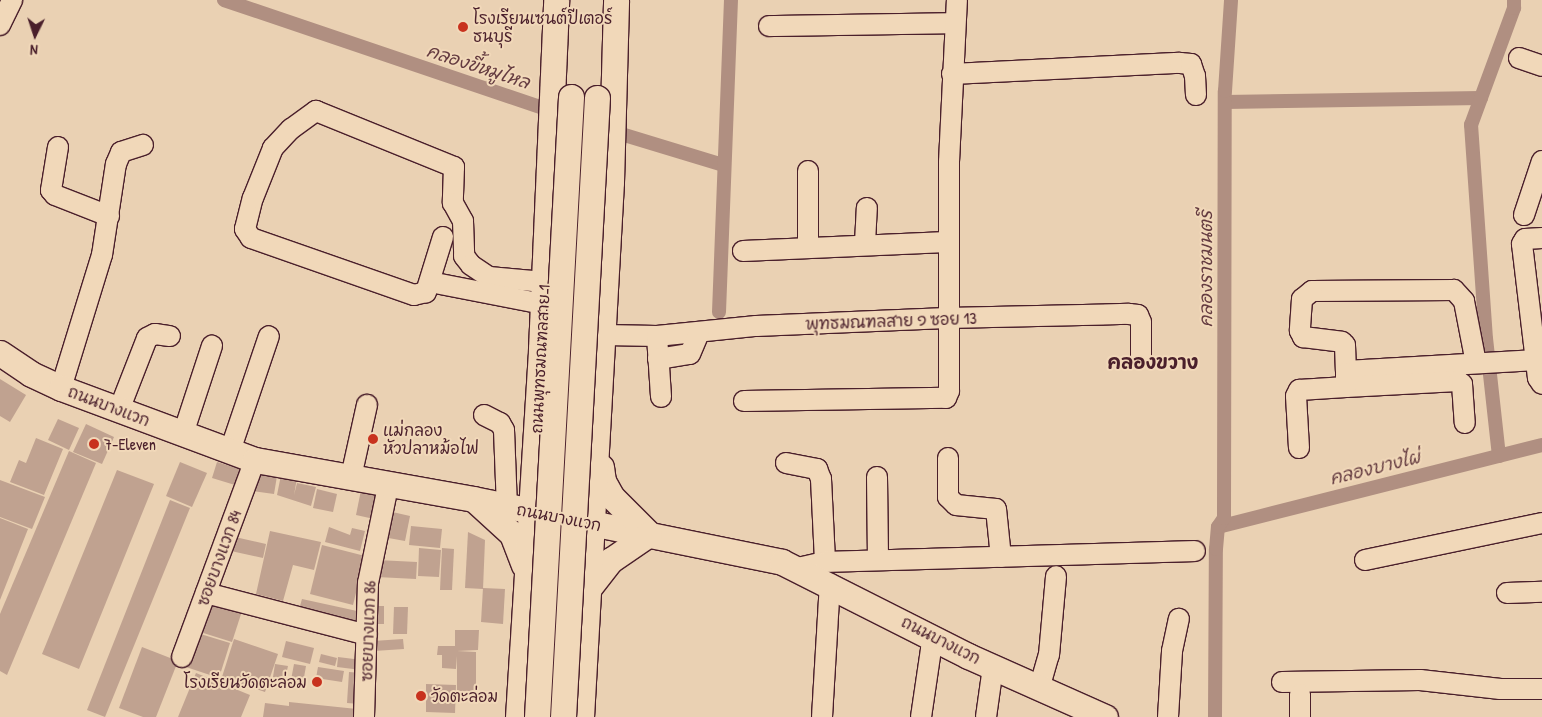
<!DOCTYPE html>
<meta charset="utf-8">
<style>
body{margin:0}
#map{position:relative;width:1542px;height:717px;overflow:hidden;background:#ead1b3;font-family:"Patrick Hand","Playpen Sans Thai",sans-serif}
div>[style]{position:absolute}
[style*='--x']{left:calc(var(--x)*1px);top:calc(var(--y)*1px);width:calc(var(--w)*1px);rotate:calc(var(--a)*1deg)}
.canal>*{height:14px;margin:-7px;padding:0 7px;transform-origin:7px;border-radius:7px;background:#b08f81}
.building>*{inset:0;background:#c0a290}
.roads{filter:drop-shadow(1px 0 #4a1f2b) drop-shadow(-1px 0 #4a1f2b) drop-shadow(0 1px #4a1f2b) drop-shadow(0 -1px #4a1f2b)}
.minor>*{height:20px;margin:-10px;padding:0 10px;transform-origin:10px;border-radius:10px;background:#f1d8b9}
.major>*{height:25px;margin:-12.5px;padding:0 12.5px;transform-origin:12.5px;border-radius:12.5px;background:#f1d8b9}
.bridges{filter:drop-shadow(1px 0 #4a1f2b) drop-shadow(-1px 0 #4a1f2b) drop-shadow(0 1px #4a1f2b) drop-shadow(0 -1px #4a1f2b)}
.major-bridge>*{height:25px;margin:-12.5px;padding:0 12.5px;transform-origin:12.5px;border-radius:12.5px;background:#f1d8b9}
.dots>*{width:14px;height:14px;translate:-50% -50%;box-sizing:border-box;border:2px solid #f1d8b9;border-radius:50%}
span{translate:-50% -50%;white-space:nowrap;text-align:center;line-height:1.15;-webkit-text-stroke:4px #f1d8b9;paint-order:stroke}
.poi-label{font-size:16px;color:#4a1f2b}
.left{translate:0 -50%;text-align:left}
.right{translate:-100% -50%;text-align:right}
.street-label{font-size:16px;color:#4a1f2b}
.water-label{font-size:18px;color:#643b40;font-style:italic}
.quarter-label{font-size:19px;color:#4a1f2b;font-weight:700}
.north{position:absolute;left:10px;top:10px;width:50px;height:50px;-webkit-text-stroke:4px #f1d8b9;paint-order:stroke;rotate:184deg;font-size:14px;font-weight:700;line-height:20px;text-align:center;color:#4a1f2b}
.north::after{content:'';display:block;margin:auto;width:18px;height:22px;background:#4a1f2b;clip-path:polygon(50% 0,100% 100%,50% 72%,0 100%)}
</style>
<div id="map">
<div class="canal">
<i style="--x:224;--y:0;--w:352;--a:18.7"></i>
<i style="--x:1225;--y:102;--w:256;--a:-0.9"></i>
<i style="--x:608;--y:130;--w:120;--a:16.9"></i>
<i style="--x:719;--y:312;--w:312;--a:-87.8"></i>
<i style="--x:1499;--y:456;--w:118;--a:-96.3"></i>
<i style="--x:1486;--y:339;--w:215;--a:-94"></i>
<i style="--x:1471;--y:125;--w:125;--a:-69.8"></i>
<i style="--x:1514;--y:8;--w:8;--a:-90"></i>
<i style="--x:1218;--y:527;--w:334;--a:-14.2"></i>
<i style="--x:1215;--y:717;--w:168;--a:-89.7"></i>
<i style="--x:1216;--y:549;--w:22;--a:-85"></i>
<i style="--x:1218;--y:527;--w:11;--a:-56"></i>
<i style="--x:1224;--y:518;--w:427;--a:-89.9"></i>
<i style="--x:1225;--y:91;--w:91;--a:-86.2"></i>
</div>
<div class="building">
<i style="clip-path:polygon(0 379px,26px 395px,10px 422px,0 416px)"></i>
<i style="clip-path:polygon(58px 419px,79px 428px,69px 450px,48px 440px)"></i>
<i style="clip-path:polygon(86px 424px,114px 437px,102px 464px,73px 452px)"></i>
<i style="clip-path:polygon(36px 438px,63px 449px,44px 495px,10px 482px,19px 460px,26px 463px)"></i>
<i style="clip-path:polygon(69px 451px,96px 463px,7px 675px,0 671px,0 614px)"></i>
<i style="clip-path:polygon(180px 462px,207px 473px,192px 507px,166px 496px)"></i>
<i style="clip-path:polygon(217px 462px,240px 469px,235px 485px,212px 478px)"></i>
<i style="clip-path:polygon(117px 470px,154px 484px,79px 669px,42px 654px)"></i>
<i style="clip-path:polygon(256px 472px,277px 476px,274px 494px,253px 491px)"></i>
<i style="clip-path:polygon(281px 475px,297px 478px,294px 495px,297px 483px,316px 487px,311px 506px,277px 495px)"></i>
<i style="clip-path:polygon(0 480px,45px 497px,32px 529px,0 517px)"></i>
<i style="clip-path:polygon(317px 489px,337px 494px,333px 512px,313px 508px)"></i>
<i style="clip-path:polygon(361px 490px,379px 494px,374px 519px,356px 515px)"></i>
<i style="clip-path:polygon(170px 500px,190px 508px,105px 717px,87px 710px)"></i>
<i style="clip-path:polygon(388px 511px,410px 516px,405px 541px,383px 537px)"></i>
<i style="clip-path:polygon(0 518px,28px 529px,0 600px)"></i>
<i style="clip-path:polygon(411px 526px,442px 529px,440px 548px,409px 545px)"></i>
<i style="clip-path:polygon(329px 527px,350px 535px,352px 528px,365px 531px,360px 551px,325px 542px)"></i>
<i style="clip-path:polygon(270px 531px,321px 542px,314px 570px,293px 565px,283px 601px,256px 594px)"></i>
<i style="clip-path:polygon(468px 532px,485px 540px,483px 589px,465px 588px)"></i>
<i style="clip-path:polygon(235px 537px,266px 544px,263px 558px,231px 551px)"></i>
<i style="clip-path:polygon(322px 545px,365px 556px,353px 605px,310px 594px)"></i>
<i style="clip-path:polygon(419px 548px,441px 550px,439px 577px,418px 576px)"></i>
<i style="clip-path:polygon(442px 548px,454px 549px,452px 590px,440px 590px)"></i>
<i style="clip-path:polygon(377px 560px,417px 562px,416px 579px,377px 577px)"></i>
<i style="clip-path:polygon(483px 588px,505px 589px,503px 624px,481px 622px)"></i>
<i style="clip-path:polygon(302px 599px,357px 611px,354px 625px,298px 613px)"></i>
<i style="clip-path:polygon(207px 600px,242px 611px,232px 642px,197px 631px)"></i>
<i style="clip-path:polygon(372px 606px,384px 606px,384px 624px,372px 624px)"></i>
<i style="clip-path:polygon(394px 607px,408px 607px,407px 634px,393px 634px)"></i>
<i style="clip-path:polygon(455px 630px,479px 630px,478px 650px,457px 651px,476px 652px,476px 691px,457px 691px,457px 656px,456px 669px,442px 668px,442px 655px,437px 655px,438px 646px,455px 646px)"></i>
<i style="clip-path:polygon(194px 632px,230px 643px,219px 678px,183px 666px)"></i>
<i style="clip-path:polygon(234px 639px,278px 654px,265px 692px,222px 677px)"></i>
<i style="clip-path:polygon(403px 639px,404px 649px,374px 651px,373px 641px)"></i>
<i style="clip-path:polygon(286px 641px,314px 648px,310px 664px,282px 657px)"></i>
<i style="clip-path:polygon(142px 647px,178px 661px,156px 717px,143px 717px,119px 708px)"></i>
<i style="clip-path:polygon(321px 654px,337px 658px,335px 666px,319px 662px)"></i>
<i style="clip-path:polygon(338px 657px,362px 660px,361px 670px,337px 667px)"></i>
<i style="clip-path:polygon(275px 664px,288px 666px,285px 679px,273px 677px)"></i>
<i style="clip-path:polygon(294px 664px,306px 666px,303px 683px,291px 680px)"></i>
<i style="clip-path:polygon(318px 667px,344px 671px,342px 682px,316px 678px)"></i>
<i style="clip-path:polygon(349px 672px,362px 673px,360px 704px,347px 703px)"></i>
<i style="clip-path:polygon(196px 673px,250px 695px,241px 717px,178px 717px)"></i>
<i style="clip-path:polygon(426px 684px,456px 685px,455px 713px,426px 712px)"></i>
<i style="clip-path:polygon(289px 702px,357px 709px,356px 717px,263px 717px,265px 703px,289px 706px)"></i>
</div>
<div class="roads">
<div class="minor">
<i style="--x:0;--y:25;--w:28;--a:-64"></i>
<i style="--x:769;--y:26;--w:185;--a:-0.9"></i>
<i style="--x:1519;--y:58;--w:24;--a:19"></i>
<i style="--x:952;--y:74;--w:228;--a:-2.8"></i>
<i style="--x:1180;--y:63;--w:11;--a:5"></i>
<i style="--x:1191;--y:64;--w:13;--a:72"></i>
<i style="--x:1195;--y:76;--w:19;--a:87"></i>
<i style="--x:58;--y:147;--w:44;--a:99.2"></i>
<i style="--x:51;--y:190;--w:6;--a:51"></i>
<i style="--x:55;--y:195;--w:58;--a:21.3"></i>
<i style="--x:1524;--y:215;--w:57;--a:-71.6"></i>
<i style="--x:443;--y:237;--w:58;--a:107.2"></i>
<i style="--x:426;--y:292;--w:12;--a:166"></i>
<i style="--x:414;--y:295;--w:173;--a:-160.7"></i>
<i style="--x:251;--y:238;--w:11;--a:-124"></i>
<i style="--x:245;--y:229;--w:32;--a:-76"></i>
<i style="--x:253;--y:198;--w:54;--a:-68.2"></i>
<i style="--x:273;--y:148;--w:26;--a:-47"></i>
<i style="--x:291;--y:129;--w:31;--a:-36"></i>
<i style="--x:316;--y:111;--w:149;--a:22.1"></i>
<i style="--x:454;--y:167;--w:36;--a:92"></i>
<i style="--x:453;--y:203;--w:21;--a:61"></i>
<i style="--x:463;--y:221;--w:35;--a:88"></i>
<i style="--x:464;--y:256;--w:11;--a:52"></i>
<i style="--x:471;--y:265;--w:22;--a:34"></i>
<i style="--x:489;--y:277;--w:55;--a:5.2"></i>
<i style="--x:1542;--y:238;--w:17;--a:177"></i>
<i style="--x:1525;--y:239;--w:6;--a:121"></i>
<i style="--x:1522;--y:244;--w:135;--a:83.2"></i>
<i style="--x:1538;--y:378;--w:7;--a:56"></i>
<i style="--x:865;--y:243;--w:35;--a:-87"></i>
<i style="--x:808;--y:248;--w:77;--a:-90"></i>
<i style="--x:743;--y:251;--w:204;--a:-2.5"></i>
<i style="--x:430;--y:282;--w:115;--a:11"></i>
<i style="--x:604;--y:335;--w:53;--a:1.1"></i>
<i style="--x:657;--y:336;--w:100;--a:-5.8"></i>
<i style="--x:756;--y:326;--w:191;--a:-2.4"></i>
<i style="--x:947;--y:318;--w:182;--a:-1.3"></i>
<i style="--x:1129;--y:314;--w:9;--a:6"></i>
<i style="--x:1138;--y:315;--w:8;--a:67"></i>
<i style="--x:1141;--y:322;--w:34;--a:90"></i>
<i style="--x:657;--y:336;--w:61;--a:86.2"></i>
<i style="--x:658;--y:359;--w:32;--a:-9"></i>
<i style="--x:690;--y:354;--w:23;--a:-67"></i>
<i style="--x:1476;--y:363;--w:63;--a:-101"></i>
<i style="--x:1464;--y:301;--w:15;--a:-132"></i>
<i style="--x:1454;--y:290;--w:142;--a:179.6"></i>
<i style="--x:1312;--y:291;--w:13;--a:141"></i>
<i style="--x:1302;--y:299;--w:32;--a:94"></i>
<i style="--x:1300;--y:331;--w:7;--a:63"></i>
<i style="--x:1303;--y:337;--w:39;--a:7"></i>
<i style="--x:1342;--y:342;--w:4;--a:45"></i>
<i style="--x:1345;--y:345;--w:26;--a:88"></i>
<i style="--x:1346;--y:371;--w:191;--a:-3.3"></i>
<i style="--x:1346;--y:387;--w:112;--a:-3.1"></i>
<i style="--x:1458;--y:381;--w:5;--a:37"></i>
<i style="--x:1462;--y:384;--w:39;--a:86"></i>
<i style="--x:61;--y:388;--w:139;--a:-72.9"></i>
<i style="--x:102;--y:255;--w:92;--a:-81.3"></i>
<i style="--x:116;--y:164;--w:13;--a:-67"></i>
<i style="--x:121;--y:152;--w:23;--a:-18"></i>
<i style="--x:744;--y:401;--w:202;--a:-0.9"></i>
<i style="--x:946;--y:398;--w:8;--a:-67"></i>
<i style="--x:949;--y:391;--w:229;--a:-90"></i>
<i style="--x:949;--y:162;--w:162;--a:-87.2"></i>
<i style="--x:119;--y:410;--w:77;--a:-68.7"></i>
<i style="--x:147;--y:338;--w:9;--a:-27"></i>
<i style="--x:155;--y:334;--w:15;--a:8"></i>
<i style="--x:484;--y:415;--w:18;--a:27"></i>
<i style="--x:500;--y:423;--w:8;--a:60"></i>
<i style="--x:504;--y:430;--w:77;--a:87.8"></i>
<i style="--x:183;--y:434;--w:93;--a:-71.8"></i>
<i style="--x:1299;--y:448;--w:52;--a:-93.3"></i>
<i style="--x:1296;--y:396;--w:7;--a:-63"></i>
<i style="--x:1299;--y:390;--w:47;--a:-3.7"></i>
<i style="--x:1346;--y:387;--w:14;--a:-90"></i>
<i style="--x:230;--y:451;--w:121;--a:-71.3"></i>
<i style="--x:948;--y:458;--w:39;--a:90"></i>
<i style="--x:948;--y:497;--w:11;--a:45"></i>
<i style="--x:956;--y:505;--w:40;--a:5.7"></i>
<i style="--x:996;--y:509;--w:48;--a:84.1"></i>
<i style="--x:786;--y:463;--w:32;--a:11"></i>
<i style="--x:817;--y:469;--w:11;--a:68"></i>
<i style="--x:821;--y:479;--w:83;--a:87.2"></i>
<i style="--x:351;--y:477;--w:74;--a:-77.5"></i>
<i style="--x:877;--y:477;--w:83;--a:89.3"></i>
<i style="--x:1365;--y:560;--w:181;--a:-11.8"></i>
<i style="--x:798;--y:568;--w:28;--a:-13"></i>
<i style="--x:825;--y:562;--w:370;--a:-1.7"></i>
<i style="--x:206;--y:593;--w:166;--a:14.6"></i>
<i style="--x:1507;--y:593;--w:35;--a:-2"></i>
<i style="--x:182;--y:657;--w:210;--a:-69.7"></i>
<i style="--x:1282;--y:682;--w:138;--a:-0.8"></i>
<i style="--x:1420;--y:680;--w:81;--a:6.4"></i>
<i style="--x:1500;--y:689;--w:42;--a:0"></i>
<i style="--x:1039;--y:689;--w:35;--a:-74"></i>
<i style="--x:1049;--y:655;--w:79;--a:-84.9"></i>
<i style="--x:1300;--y:694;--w:23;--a:90"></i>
<i style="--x:364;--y:717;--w:134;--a:-88.3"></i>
<i style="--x:368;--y:583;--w:99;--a:-78.3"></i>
<i style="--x:822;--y:717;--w:133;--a:-86.6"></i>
<i style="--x:921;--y:717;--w:69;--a:-81.6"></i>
<i style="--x:931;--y:649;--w:11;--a:-63"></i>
<i style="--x:986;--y:717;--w:50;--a:-82"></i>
<i style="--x:1168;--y:717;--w:66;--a:-86.5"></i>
<i style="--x:1172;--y:651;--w:33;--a:-78"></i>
</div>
<div class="major">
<i style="--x:0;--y:353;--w:37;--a:34"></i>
<i style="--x:31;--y:374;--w:33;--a:25"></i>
<i style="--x:61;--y:388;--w:207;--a:20.4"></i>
<i style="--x:255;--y:460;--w:221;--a:10.1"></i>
<i style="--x:473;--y:499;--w:315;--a:11.5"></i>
<i style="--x:782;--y:562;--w:208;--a:26.8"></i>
<i style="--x:968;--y:656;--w:150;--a:24"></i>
<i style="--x:601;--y:467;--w:14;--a:82"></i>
<i style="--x:603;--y:481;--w:18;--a:61"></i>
<i style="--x:612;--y:497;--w:52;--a:45"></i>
<i style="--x:477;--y:502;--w:47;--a:42.4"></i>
<i style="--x:512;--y:534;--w:33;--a:69"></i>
<i style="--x:588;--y:589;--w:37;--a:-52"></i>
<i style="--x:611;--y:560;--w:46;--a:-34.4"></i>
<i style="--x:518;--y:717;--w:369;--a:-86.4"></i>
<i style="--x:541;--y:349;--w:349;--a:-87.5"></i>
<i style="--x:581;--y:717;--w:536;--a:-86.79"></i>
<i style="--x:611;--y:182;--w:182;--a:-88.4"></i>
</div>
</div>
<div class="bridges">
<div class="major-bridge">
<i style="--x:537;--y:717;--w:621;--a:-86.86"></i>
<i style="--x:563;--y:717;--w:620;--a:-86.86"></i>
</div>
</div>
<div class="dots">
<i style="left:463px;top:27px;background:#c8321e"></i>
<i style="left:373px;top:439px;background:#c8321e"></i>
<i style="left:94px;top:444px;background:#c8321e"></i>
<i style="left:317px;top:682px;background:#c8321e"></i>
<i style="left:421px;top:696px;background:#c8321e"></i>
</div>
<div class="poi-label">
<span class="left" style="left:473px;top:27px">โรงเรียนเซนต์ปีเตอร์<br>ธนบุรี</span>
<span class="left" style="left:383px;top:439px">แม่กลอง<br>หัวปลาหม้อไฟ</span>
<span class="left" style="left:104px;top:444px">7-Eleven</span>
<span class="right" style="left:307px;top:682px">โรงเรียนวัดตะล่อม</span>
<span class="left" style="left:431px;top:696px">วัดตะล่อม</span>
</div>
<div class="street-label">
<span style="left:891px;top:321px;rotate:-2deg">พุทธมณฑลสาย ๑ ซอย 13</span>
<span style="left:540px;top:359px;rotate:-87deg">ถนนพุทธมณฑลสาย 1</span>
<span style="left:109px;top:406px;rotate:21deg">ถนนบางแวก</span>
<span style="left:559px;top:517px;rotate:11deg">ถนนบางแวก</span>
<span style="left:219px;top:558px;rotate:-70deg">ซอยบางแวก 84</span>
<span style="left:368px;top:631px;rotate:-88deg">ซอยบางแวก 86</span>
<span style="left:941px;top:640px;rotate:27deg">ถนนบางแวก</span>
</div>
<div class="water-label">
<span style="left:478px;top:67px;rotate:18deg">คลองขี้หมูไหล</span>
<span style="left:1206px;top:269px;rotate:-90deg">คลองราชมนตรี</span>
<span style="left:1375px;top:468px;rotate:-14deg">คลองบางไผ่</span>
</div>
<div class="quarter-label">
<span style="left:1153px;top:363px">คลองขวาง</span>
</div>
<div class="north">N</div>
</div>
